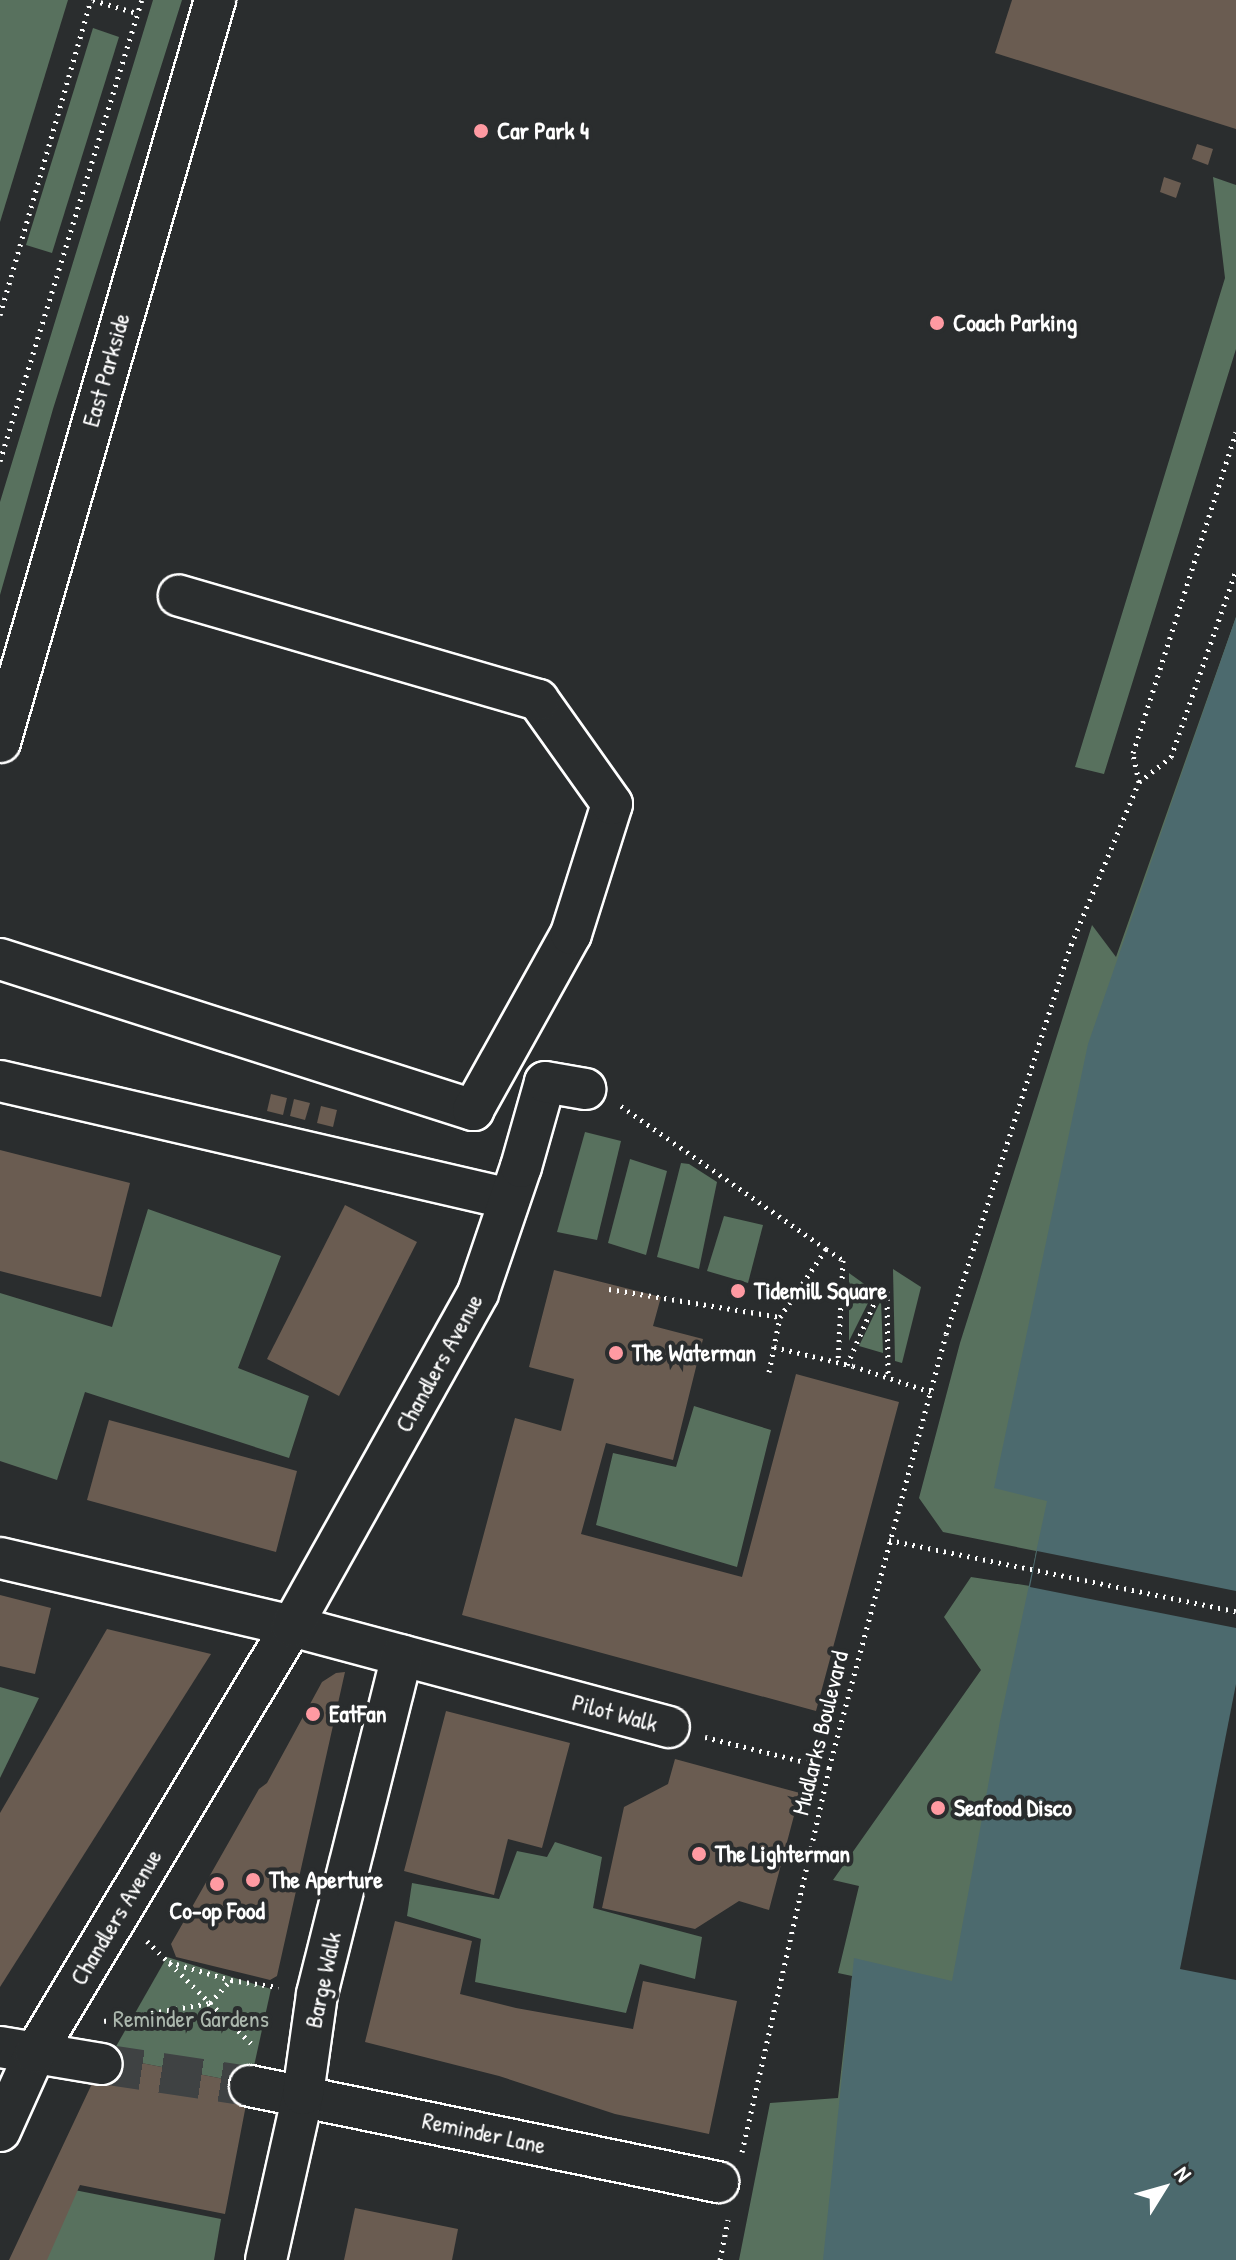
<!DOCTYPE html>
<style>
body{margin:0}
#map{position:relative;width:1236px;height:2260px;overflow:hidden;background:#2a2d2e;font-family:"Patrick Hand",sans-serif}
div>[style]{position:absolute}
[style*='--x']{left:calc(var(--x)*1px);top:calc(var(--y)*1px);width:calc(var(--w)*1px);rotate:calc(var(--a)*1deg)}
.green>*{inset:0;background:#58715e}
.water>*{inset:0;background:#4c6a6e}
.pier>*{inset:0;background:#2a2d2e}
.building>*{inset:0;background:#6a5c51}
.minor-tunnel>*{height:40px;margin-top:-20px;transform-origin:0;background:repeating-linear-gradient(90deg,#3f4243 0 40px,transparent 0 60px)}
.path>*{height:5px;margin-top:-2.5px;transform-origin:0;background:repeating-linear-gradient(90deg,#fff 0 2px,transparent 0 8px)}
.roads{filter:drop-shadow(2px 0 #fff) drop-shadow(-2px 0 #fff) drop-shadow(0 2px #fff) drop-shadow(0 -2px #fff)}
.minor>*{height:40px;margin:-20px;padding:0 20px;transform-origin:20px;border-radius:20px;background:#2a2d2e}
.dots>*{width:22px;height:22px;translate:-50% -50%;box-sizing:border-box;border:4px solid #2a2d2e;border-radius:50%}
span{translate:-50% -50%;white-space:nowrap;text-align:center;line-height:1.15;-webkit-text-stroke:8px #2a2d2e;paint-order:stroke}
.poi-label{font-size:24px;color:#fff;font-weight:700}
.left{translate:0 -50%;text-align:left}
.street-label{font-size:24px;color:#fff}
.park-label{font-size:24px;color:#acb8ae}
.north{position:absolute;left:1124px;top:2148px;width:80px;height:80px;-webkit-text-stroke:6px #2a2d2e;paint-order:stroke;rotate:53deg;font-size:22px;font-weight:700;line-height:32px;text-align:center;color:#fff}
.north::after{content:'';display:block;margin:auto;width:28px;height:36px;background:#fff;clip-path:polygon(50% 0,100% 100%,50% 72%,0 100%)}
</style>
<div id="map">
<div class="green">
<i style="clip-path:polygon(0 0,68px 0,0 222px)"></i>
<i style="clip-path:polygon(153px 0,182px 0,53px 409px,0 595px,0 502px)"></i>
<i style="clip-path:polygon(93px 28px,119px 37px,52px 253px,26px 245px)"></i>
<i style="clip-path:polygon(1213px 177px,1236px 185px,1236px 349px,1104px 774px,1075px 767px,1225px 278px)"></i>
<i style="clip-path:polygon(1236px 617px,1236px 1923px,1214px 2260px,739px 2260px,770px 2103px,838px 2098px,852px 1976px,838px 1973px,859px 1886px,833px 1880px,981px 1670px,944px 1617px,971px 1577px,1030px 1586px,1036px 1551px,943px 1532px,919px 1498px,960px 1343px,1092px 925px,1116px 957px)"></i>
<i style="clip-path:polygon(585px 1132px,621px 1141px,597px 1240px,557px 1232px)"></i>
<i style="clip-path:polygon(630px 1159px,667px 1171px,646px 1255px,608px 1243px)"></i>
<i style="clip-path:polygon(681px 1163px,689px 1164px,717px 1182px,699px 1269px,657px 1257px)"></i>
<i style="clip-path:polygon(148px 1209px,281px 1256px,238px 1368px,309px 1396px,289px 1458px,85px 1392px,57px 1480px,0 1461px,0 1293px,112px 1327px)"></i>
<i style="clip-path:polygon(724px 1216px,763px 1225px,748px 1283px,707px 1271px)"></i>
<i style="clip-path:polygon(893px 1269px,921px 1287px,902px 1363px,895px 1361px)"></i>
<i style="clip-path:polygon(849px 1273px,874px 1291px,849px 1341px)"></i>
<i style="clip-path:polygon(881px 1300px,883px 1353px,859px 1346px)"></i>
<i style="clip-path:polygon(694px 1406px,771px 1430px,737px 1567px,596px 1525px,613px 1453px,676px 1467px)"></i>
<i style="clip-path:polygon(0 1687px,39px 1698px,0 1778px)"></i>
<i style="clip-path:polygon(555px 1842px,602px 1857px,593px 1908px,702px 1937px,695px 1979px,640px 1964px,626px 2013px,475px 1982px,481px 1939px,407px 1916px,412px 1883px,499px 1899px,517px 1851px,547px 1857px)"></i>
<i style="clip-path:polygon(167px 1957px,271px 1989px,250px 2084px,110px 2057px)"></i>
<i style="clip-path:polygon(49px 2185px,221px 2219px,214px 2260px,16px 2260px)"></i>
</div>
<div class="water">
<i style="clip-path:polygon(1236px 617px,1236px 2260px,823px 2260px,854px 1958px,952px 1981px,1000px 1721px,1047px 1501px,994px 1488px,1088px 1044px)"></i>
</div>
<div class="pier">
<i style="clip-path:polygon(1037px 1551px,1236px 1591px,1236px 1628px,1030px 1587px)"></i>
<i style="clip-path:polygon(1236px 1684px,1236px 1980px,1180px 1969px)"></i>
</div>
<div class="building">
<i style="clip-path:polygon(1012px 0,1236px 0,1236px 129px,995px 53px)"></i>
<i style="clip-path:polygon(1197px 144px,1213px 149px,1208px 165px,1192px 159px)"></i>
<i style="clip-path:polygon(1164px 177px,1181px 183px,1176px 198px,1160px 192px)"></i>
<i style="clip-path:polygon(271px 1094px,287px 1098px,283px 1115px,267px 1111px)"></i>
<i style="clip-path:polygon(294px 1099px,310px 1103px,305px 1120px,290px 1116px)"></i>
<i style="clip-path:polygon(321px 1106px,337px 1110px,333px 1127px,317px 1123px)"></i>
<i style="clip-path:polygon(0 1150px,130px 1183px,101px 1297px,0 1271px)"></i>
<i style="clip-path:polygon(345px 1205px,417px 1242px,339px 1396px,267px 1359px)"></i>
<i style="clip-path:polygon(554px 1270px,661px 1297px,653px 1326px,703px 1339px,673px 1460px,606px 1443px,581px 1534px,742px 1577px,796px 1374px,899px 1402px,816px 1711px,462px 1615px,515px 1418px,561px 1431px,574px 1379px,529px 1367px)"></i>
<i style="clip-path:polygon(109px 1420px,297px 1471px,276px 1552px,87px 1500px)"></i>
<i style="clip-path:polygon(0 1595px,51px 1608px,35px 1674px,0 1666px)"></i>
<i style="clip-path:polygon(107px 1629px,211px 1654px,0 1987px,0 1813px)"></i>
<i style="clip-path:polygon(345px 1672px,277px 1976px,270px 1980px,176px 1957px,171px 1944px,259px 1789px,267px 1783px,322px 1682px,336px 1673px)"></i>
<i style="clip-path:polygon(446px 1711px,570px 1743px,542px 1848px,508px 1839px,494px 1895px,404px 1871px)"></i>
<i style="clip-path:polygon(675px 1759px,800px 1793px,769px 1910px,739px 1901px,695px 1929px,602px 1908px,624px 1807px,668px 1784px)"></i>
<i style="clip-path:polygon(395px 1921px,472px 1941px,460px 1994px,516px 2008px,633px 2029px,643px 1981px,737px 2001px,709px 2134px,615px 2114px,499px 2076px,365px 2042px)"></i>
<i style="clip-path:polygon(105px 2056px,250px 2084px,225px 2214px,80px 2185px,47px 2260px,9px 2260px)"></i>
<i style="clip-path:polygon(355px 2208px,458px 2229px,452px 2260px,344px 2260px)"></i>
</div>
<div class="minor-tunnel">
<i style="--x:102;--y:2064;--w:150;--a:8.5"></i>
</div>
<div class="path">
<i style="--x:93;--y:0;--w:46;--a:16.5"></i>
<i style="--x:0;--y:315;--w:328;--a:-73.9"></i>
<i style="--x:0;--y:461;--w:482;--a:-72.9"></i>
<i style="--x:1139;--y:782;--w:30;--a:-102"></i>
<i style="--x:1133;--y:753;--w:337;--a:-72.2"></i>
<i style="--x:621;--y:1106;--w:250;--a:34.9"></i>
<i style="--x:609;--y:1289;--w:173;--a:9.3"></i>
<i style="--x:774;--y:1347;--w:81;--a:13.5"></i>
<i style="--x:853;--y:1366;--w:82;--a:18.4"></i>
<i style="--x:847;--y:1365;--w:82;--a:-66.3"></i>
<i style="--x:880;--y:1290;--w:7;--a:8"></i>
<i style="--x:887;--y:1291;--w:87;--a:89.3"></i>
<i style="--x:769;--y:1372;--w:56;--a:-78.7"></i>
<i style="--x:780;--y:1317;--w:82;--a:-55.9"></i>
<i style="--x:826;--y:1249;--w:20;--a:33"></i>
<i style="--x:843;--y:1260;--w:102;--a:92.8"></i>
<i style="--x:889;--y:1540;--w:354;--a:11.6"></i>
<i style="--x:705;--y:1737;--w:128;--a:14"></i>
<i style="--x:147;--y:1941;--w:150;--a:44.5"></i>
<i style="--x:169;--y:1962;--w:65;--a:16.2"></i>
<i style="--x:104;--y:2021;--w:108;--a:-9.6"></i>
<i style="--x:210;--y:2003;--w:31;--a:-48"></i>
<i style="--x:231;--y:1980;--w:48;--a:8.5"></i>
<i style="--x:742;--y:2152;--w:394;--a:-77.2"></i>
<i style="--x:829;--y:1768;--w:449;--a:-74.9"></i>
<i style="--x:946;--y:1334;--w:409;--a:-72.2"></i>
<i style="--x:1071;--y:945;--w:177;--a:-67.4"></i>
<i style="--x:1139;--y:782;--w:41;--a:-38"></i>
<i style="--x:1171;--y:757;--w:198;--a:-70.8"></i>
<i style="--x:720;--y:2260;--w:41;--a:-78.7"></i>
</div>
<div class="roads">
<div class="minor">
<i style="--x:0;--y:742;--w:773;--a:-73.84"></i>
<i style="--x:0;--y:959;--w:497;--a:17.7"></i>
<i style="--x:473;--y:1110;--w:201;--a:-60.9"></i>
<i style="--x:571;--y:934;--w:136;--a:-72.5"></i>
<i style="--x:612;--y:804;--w:128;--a:-125.4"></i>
<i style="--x:538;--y:700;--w:374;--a:-163.8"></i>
<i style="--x:0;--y:1081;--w:523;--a:13.03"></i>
<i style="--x:0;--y:1558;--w:300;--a:13.1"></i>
<i style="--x:292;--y:1626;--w:390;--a:15"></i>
<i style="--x:0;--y:2047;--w:103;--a:9.5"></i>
<i style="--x:250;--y:2086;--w:478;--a:11.6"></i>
<i style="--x:0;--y:2131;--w:85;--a:-65.8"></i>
<i style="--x:35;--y:2053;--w:498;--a:-59"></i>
<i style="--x:292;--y:1626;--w:381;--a:-60.8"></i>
<i style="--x:478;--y:1293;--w:133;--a:-71.2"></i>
<i style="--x:521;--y:1167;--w:88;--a:-74.2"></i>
<i style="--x:545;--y:1082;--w:41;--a:9.9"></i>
<i style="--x:266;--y:2260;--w:170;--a:-77.4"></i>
<i style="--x:303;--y:2094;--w:101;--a:-82"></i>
<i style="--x:317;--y:1994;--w:349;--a:-75.9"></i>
</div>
</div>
<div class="dots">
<i style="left:481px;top:131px;background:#ff9aa2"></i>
<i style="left:937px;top:323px;background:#ff9aa2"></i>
<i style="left:738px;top:1291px;background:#ff9aa2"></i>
<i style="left:616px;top:1353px;background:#ff9aa2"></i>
<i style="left:313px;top:1714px;background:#ff9aa2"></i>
<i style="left:938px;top:1808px;background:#ff9aa2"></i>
<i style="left:699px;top:1854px;background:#ff9aa2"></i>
<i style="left:253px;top:1880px;background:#ff9aa2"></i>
<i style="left:217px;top:1884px;background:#ff9aa2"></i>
</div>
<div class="poi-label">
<span class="left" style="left:497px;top:131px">Car Park 4</span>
<span class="left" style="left:953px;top:323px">Coach Parking</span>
<span class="left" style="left:754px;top:1291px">Tidemill Square</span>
<span class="left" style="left:632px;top:1353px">The Waterman</span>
<span class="left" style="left:329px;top:1714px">EatFan</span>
<span class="left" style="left:954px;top:1808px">Seafood Disco</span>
<span class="left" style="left:715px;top:1854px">The Lighterman</span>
<span class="left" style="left:269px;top:1880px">The Aperture</span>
<span style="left:217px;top:1911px">Co-op Food</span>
</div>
<div class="street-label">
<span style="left:106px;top:370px;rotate:-74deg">East Parkside</span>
<span style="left:439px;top:1363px;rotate:-61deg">Chandlers Avenue</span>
<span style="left:615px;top:1713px;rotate:15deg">Pilot Walk</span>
<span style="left:820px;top:1733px;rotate:-76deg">Mudlarks Boulevard</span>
<span style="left:116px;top:1917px;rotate:-59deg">Chandlers Avenue</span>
<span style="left:323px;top:1980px;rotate:-78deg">Barge Walk</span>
<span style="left:484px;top:2133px;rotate:12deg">Reminder Lane</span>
</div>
<div class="park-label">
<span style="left:191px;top:2019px">Reminder Gardens</span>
</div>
<div class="north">N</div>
</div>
